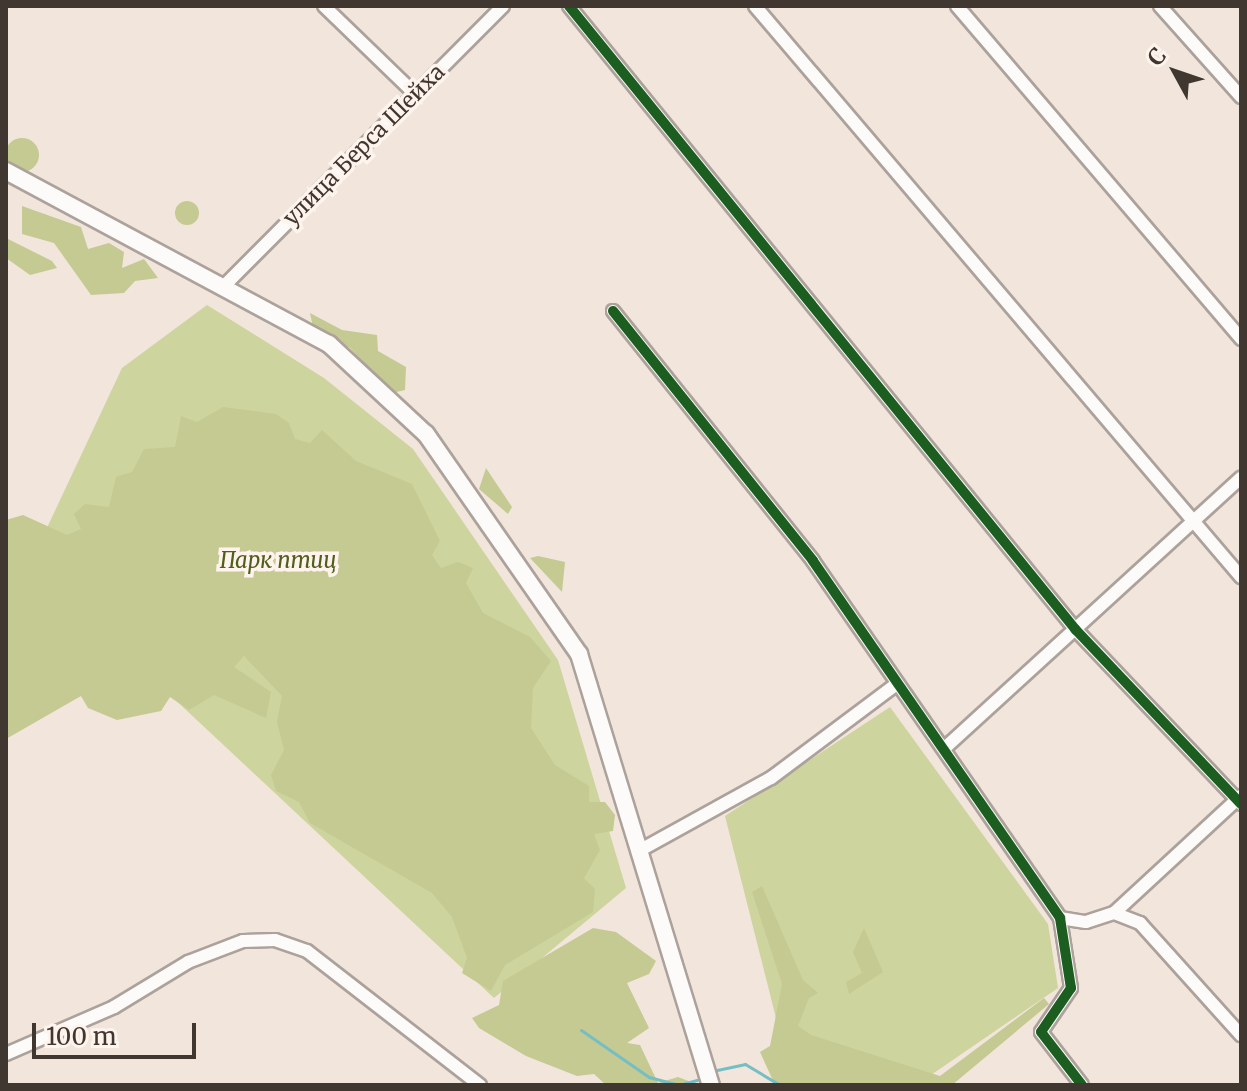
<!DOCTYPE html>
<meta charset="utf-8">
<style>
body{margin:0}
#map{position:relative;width:1247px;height:1091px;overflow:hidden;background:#f2e5dc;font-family:Merriweather,serif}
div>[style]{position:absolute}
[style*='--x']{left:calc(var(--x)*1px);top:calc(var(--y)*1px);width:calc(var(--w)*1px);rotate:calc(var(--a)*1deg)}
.green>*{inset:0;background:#ced49d}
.forest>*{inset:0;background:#c4ca92}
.round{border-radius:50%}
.stream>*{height:3px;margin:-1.5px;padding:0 1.5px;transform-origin:1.5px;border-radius:1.5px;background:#75bfc4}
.roads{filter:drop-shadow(2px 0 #aca29b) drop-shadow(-2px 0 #aca29b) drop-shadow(0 2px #aca29b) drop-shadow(0 -2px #aca29b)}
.street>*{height:12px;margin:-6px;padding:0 6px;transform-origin:6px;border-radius:6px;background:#fdfbfa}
.secondary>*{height:16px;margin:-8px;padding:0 8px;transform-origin:8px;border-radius:8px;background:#fdfbfa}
.cycleway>*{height:10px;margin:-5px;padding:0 5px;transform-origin:5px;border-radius:5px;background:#1b5e20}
span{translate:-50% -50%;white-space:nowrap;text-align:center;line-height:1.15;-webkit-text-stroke:7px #fef4ed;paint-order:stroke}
.street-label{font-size:22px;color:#403730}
.park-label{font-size:22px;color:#505f1b;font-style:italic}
.frame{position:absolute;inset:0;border:8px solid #403730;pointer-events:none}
.north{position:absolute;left:1135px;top:32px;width:80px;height:80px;-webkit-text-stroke:6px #fef4ed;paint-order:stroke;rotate:310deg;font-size:22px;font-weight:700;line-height:32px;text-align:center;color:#403730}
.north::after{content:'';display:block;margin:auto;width:28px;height:36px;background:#403730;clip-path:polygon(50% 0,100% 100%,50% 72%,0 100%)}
.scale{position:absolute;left:32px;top:1023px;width:164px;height:36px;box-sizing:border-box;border:4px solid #403730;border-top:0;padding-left:10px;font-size:24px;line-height:28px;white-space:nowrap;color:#403730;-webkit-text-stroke:6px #fef4ed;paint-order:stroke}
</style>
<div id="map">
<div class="green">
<i style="clip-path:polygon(207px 305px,324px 378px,413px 449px,558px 660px,626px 888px,494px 998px,30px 564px,122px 368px)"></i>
<i style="clip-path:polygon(890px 707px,1048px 924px,1058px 988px,928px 1077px,778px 1026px,725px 816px)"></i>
</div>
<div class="forest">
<i class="round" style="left:5px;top:138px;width:34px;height:34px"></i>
<i class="round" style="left:175px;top:201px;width:24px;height:24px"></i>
<i style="clip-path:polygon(22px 206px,81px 227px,88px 249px,109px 243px,124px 252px,122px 268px,144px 259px,158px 278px,135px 281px,124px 293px,91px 295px,54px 243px,22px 234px)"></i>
<i style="clip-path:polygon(6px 238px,52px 261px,57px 268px,30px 275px,6px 258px)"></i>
<i style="clip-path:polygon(310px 313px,342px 330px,377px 335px,378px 351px,406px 367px,405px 390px,392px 393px,350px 348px,313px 327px)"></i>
<i style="clip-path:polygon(223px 407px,276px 414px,289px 423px,295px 439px,310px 443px,322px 430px,356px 461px,412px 484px,440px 541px,432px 555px,441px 568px,458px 562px,473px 568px,466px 583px,483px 613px,530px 637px,551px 661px,533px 688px,531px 728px,555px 765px,589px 786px,589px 802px,605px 802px,615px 815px,613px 831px,594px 834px,600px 850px,584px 878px,595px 889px,593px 912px,505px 965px,491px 991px,462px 973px,467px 958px,452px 917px,432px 893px,310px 823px,299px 802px,276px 791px,271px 775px,284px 750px,277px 722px,282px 696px,244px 656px,234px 667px,271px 692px,266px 718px,214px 695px,189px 710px,170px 697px,161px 711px,117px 720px,88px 708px,81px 696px,6px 739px,6px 520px,23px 515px,67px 535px,81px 529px,74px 514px,85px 504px,109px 507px,116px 477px,132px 472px,144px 449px,175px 447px,181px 416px,197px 422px)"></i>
<i style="clip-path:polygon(486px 468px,512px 507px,508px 514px,479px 489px)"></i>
<i style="clip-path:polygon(538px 556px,565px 562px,562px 592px,530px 558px)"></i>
<i style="clip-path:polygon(762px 886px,803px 980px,818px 993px,809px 998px,798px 1026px,811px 1035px,940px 1076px,1044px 998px,1049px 1004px,952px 1085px,775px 1085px,760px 1052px,770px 1046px,782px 984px,752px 892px)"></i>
<i style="clip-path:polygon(593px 928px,616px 932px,656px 961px,649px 974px,627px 983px,649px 1028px,627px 1043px,640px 1045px,658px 1083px,678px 1077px,699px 1085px,606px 1085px,594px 1074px,577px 1076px,526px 1056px,479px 1028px,472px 1018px,499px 1005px,503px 981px)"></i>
<i style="clip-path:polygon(864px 928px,883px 972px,849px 994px,846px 982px,862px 973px,853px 952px)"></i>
</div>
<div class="stream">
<i style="--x:581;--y:1030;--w:83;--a:34.7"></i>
<i style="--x:649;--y:1077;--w:31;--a:15"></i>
<i style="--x:679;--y:1085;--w:22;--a:-16"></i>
<i style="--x:717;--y:1070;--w:29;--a:-12"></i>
<i style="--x:745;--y:1064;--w:41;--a:31"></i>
</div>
<div class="roads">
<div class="street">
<i style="--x:324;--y:6;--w:127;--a:44"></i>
<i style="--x:569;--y:6;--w:804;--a:50.91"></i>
<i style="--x:1076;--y:630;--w:240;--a:46.5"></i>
<i style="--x:755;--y:6;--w:750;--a:49.6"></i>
<i style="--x:957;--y:6;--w:438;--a:49.5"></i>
<i style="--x:1160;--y:6;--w:122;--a:48.3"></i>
<i style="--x:225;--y:285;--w:394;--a:-45.1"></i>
<i style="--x:613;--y:311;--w:320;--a:51.3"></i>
<i style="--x:813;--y:561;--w:434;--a:55.3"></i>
<i style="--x:1060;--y:918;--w:71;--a:81.1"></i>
<i style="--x:1071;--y:988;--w:53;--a:124.3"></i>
<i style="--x:1041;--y:1032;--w:67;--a:52.3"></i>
<i style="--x:947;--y:746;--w:398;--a:-42.4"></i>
<i style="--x:644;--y:848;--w:145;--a:-28.9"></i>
<i style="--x:771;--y:778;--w:154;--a:-36.8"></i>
<i style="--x:1114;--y:913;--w:173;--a:-42.7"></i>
<i style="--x:1060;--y:918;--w:26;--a:9"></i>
<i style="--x:1086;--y:922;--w:29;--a:-18"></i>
<i style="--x:1114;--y:913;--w:28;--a:21"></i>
<i style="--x:1140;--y:923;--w:151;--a:48"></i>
<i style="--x:6;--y:1054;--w:118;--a:-23.5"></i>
<i style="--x:114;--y:1007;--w:87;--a:-31.3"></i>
<i style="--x:188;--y:962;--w:59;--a:-20.9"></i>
<i style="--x:243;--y:941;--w:32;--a:-2"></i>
<i style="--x:275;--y:940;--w:34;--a:19"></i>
<i style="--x:307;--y:951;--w:219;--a:37.8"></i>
</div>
<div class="secondary">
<i style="--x:6;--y:171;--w:366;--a:28.2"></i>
<i style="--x:329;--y:344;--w:132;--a:42.9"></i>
<i style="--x:426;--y:434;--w:268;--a:55.2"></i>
<i style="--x:579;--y:654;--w:451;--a:73"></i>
</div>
</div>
<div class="cycleway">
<i style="--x:569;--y:6;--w:804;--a:50.91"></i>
<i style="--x:1076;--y:630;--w:240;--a:46.5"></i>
<i style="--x:613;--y:311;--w:320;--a:51.3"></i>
<i style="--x:813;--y:561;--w:434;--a:55.3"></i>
<i style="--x:1060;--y:918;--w:71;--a:81.1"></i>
<i style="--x:1071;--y:988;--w:53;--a:124.3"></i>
<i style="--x:1041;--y:1032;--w:67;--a:52.3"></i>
</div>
<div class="street-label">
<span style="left:364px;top:145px;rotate:-45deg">улица Берса Шейха</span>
</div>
<div class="park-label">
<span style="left:278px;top:561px">Парк птиц</span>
</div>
<div class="frame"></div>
<div class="north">С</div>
<div class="scale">100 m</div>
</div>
